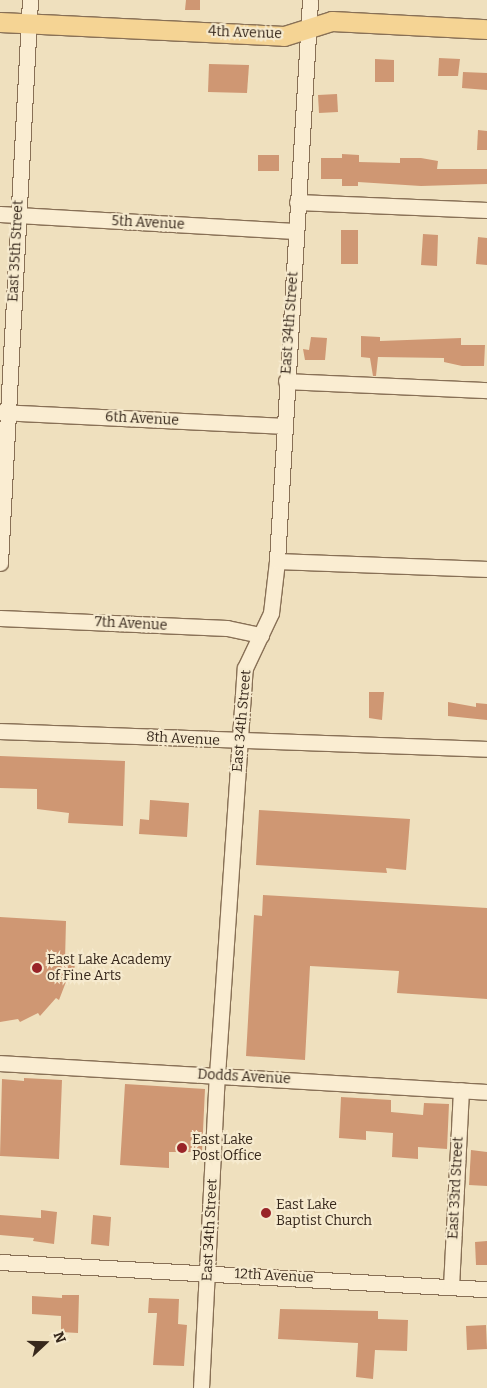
<!DOCTYPE html>
<style>
body{margin:0}
#map{position:relative;width:487px;height:1388px;overflow:hidden;background:#efe0be;font-family:Bitter,serif}
div>[style]{position:absolute}
[style*='--x']{left:calc(var(--x)*1px);top:calc(var(--y)*1px);width:calc(var(--w)*1px);rotate:calc(var(--a)*1deg)}
.building>*{inset:0;background:#cf9773}
.roads{filter:drop-shadow(1px 0 #887056) drop-shadow(-1px 0 #887056) drop-shadow(0 1px #887056) drop-shadow(0 -1px #887056)}
.minor>*{height:15px;margin:-7.5px;padding:0 7.5px;transform-origin:7.5px;border-radius:7.5px;background:#faedd2}
.major>*{height:19px;margin:-9.5px;padding:0 9.5px;transform-origin:9.5px;border-radius:9.5px;background:#f5d494}
.dots>*{width:14px;height:14px;translate:-50% -50%;box-sizing:border-box;border:2px solid #f6eace;border-radius:50%}
span{translate:-50% -50%;white-space:nowrap;text-align:center;line-height:1.15;-webkit-text-stroke:4px #f6eace;paint-order:stroke}
.street-label{font-size:14px;color:#37281c}
.poi-label{font-size:14px;color:#37281c}
.left{translate:0 -50%;text-align:left}
.north{position:absolute;left:20px;top:1318px;width:50px;height:50px;-webkit-text-stroke:4px #f6eace;paint-order:stroke;rotate:69deg;font-size:14px;font-weight:700;line-height:20px;text-align:center;color:#37281c}
.north::after{content:'';display:block;margin:auto;width:18px;height:22px;background:#37281c;clip-path:polygon(50% 0,100% 100%,50% 72%,0 100%)}
</style>
<div id="map">
<div class="building">
<i style="clip-path:polygon(186px 0,200px 0,200px 10px,185px 10px)"></i>
<i style="clip-path:polygon(439px 58px,460px 59px,458px 76px,438px 76px)"></i>
<i style="clip-path:polygon(375px 59px,394px 60px,394px 82px,375px 82px)"></i>
<i style="clip-path:polygon(209px 64px,249px 65px,247px 93px,208px 92px)"></i>
<i style="clip-path:polygon(463px 72px,487px 73px,487px 90px,462px 88px)"></i>
<i style="clip-path:polygon(337px 94px,338px 112px,319px 113px,318px 95px)"></i>
<i style="clip-path:polygon(478px 130px,487px 131px,487px 150px,477px 150px)"></i>
<i style="clip-path:polygon(342px 154px,359px 155px,359px 162px,400px 163px,400px 158px,421px 158px,438px 161px,437px 169px,487px 169px,487px 184px,421px 186px,358px 182px,358px 186px,342px 186px,342px 179px,321px 179px,321px 158px,342px 158px)"></i>
<i style="clip-path:polygon(258px 155px,279px 155px,279px 171px,258px 171px)"></i>
<i style="clip-path:polygon(341px 230px,358px 230px,358px 264px,341px 264px)"></i>
<i style="clip-path:polygon(423px 234px,438px 235px,437px 266px,421px 265px)"></i>
<i style="clip-path:polygon(478px 237px,487px 238px,487px 265px,476px 264px)"></i>
<i style="clip-path:polygon(361px 336px,380px 337px,380px 341px,461px 338px,461px 345px,485px 345px,484px 366px,462px 366px,444px 362px,444px 358px,378px 357px,376px 376px,373px 376px,370px 358px,361px 357px)"></i>
<i style="clip-path:polygon(311px 337px,327px 338px,325px 360px,305px 360px,303px 349px,309px 350px)"></i>
<i style="clip-path:polygon(369px 692px,384px 692px,382px 720px,369px 718px)"></i>
<i style="clip-path:polygon(448px 702px,476px 707px,476px 703px,487px 704px,487px 720px,448px 716px)"></i>
<i style="clip-path:polygon(0 756px,125px 761px,123px 826px,68px 823px,69px 813px,37px 809px,37px 789px,0 788px)"></i>
<i style="clip-path:polygon(150px 800px,189px 803px,187px 837px,139px 834px,140px 819px,149px 820px)"></i>
<i style="clip-path:polygon(259px 810px,410px 819px,406px 870px,386px 868px,387px 873px,256px 865px)"></i>
<i style="clip-path:polygon(263px 895px,487px 908px,487px 999px,397px 993px,399px 971px,310px 966px,305px 1060px,246px 1056px,254px 915px,262px 916px)"></i>
<i style="clip-path:polygon(0 917px,66px 921px,65px 961px,75px 962px,74px 974px,69px 974px,59px 1000px,56px 998px,40px 1016px,38px 1013px,20px 1022px,18px 1019px,0 1022px)"></i>
<i style="clip-path:polygon(24px 1078px,62px 1080px,59px 1159px,0 1156px,2px 1079px,24px 1081px)"></i>
<i style="clip-path:polygon(125px 1084px,205px 1089px,202px 1152px,169px 1152px,169px 1168px,120px 1165px)"></i>
<i style="clip-path:polygon(341px 1097px,391px 1100px,391px 1112px,423px 1115px,424px 1103px,449px 1104px,447px 1149px,418px 1147px,418px 1159px,392px 1157px,393px 1133px,366px 1131px,366px 1140px,339px 1138px)"></i>
<i style="clip-path:polygon(471px 1150px,487px 1152px,487px 1186px,469px 1185px)"></i>
<i style="clip-path:polygon(41px 1210px,57px 1212px,54px 1244px,33px 1241px,34px 1238px,0 1235px,0 1215px,41px 1218px)"></i>
<i style="clip-path:polygon(93px 1215px,111px 1217px,109px 1246px,91px 1244px)"></i>
<i style="clip-path:polygon(487px 1241px,487px 1265px,476px 1265px,475px 1242px)"></i>
<i style="clip-path:polygon(62px 1295px,79px 1295px,78px 1333px,61px 1332px,61px 1316px,32px 1314px,32px 1296px,62px 1298px)"></i>
<i style="clip-path:polygon(149px 1298px,179px 1299px,178px 1324px,187px 1325px,184px 1366px,153px 1365px,157px 1313px,148px 1313px)"></i>
<i style="clip-path:polygon(280px 1309px,378px 1311px,378px 1319px,408px 1320px,407px 1351px,375px 1350px,373px 1379px,356px 1377px,358px 1343px,278px 1339px)"></i>
<i style="clip-path:polygon(486px 1325px,487px 1349px,467px 1350px,466px 1326px)"></i>
</div>
<div class="roads">
<div class="minor">
<i style="--x:297;--y:202;--w:190;--a:2.4"></i>
<i style="--x:0;--y:214;--w:295;--a:3.3"></i>
<i style="--x:286;--y:381;--w:201;--a:2.6"></i>
<i style="--x:0;--y:412;--w:284;--a:2.8"></i>
<i style="--x:277;--y:561;--w:210;--a:2.2"></i>
<i style="--x:0;--y:563;--w:564;--a:-86.95"></i>
<i style="--x:0;--y:618;--w:227;--a:2.5"></i>
<i style="--x:227;--y:628;--w:35;--a:12"></i>
<i style="--x:0;--y:731;--w:487;--a:2.1"></i>
<i style="--x:0;--y:1063;--w:488;--a:3.4"></i>
<i style="--x:0;--y:1262;--w:488;--a:3.2"></i>
<i style="--x:451;--y:1287;--w:197;--a:-87.1"></i>
<i style="--x:201;--y:1388;--w:313;--a:-87.1"></i>
<i style="--x:217;--y:1075;--w:408;--a:-86.1"></i>
<i style="--x:245;--y:668;--w:61;--a:-64.7"></i>
<i style="--x:271;--y:613;--w:52;--a:-83.4"></i>
<i style="--x:277;--y:561;--w:562;--a:-86.63"></i>
</div>
<div class="major">
<i style="--x:0;--y:22;--w:284;--a:2.8"></i>
<i style="--x:284;--y:36;--w:50;--a:-17.4"></i>
<i style="--x:332;--y:21;--w:155;--a:3"></i>
</div>
</div>
<div class="dots">
<i style="left:37px;top:968px;background:#992428"></i>
<i style="left:182px;top:1148px;background:#992428"></i>
<i style="left:266px;top:1213px;background:#992428"></i>
</div>
<div class="street-label">
<span style="left:245px;top:33px;rotate:2deg">4th Avenue</span>
<span style="left:148px;top:223px;rotate:3deg">5th Avenue</span>
<span style="left:16px;top:251px;rotate:-87deg">East 35th Street</span>
<span style="left:290px;top:323px;rotate:-86deg">East 34th Street</span>
<span style="left:142px;top:419px;rotate:3deg">6th Avenue</span>
<span style="left:131px;top:624px;rotate:3deg">7th Avenue</span>
<span style="left:242px;top:721px;rotate:-85deg">East 34th Street</span>
<span style="left:183px;top:739px;rotate:3deg">8th Avenue</span>
<span style="left:244px;top:1077px;rotate:3deg">Dodds Avenue</span>
<span style="left:456px;top:1188px;rotate:-87deg">East 33rd Street</span>
<span style="left:210px;top:1230px;rotate:-87deg">East 34th Street</span>
<span style="left:274px;top:1276px;rotate:3deg">12th Avenue</span>
</div>
<div class="poi-label">
<span class="left" style="left:47px;top:968px">East Lake Academy<br>of Fine Arts</span>
<span class="left" style="left:192px;top:1148px">East Lake<br>Post Office</span>
<span class="left" style="left:276px;top:1213px">East Lake<br>Baptist Church</span>
</div>
<div class="north">N</div>
</div>
